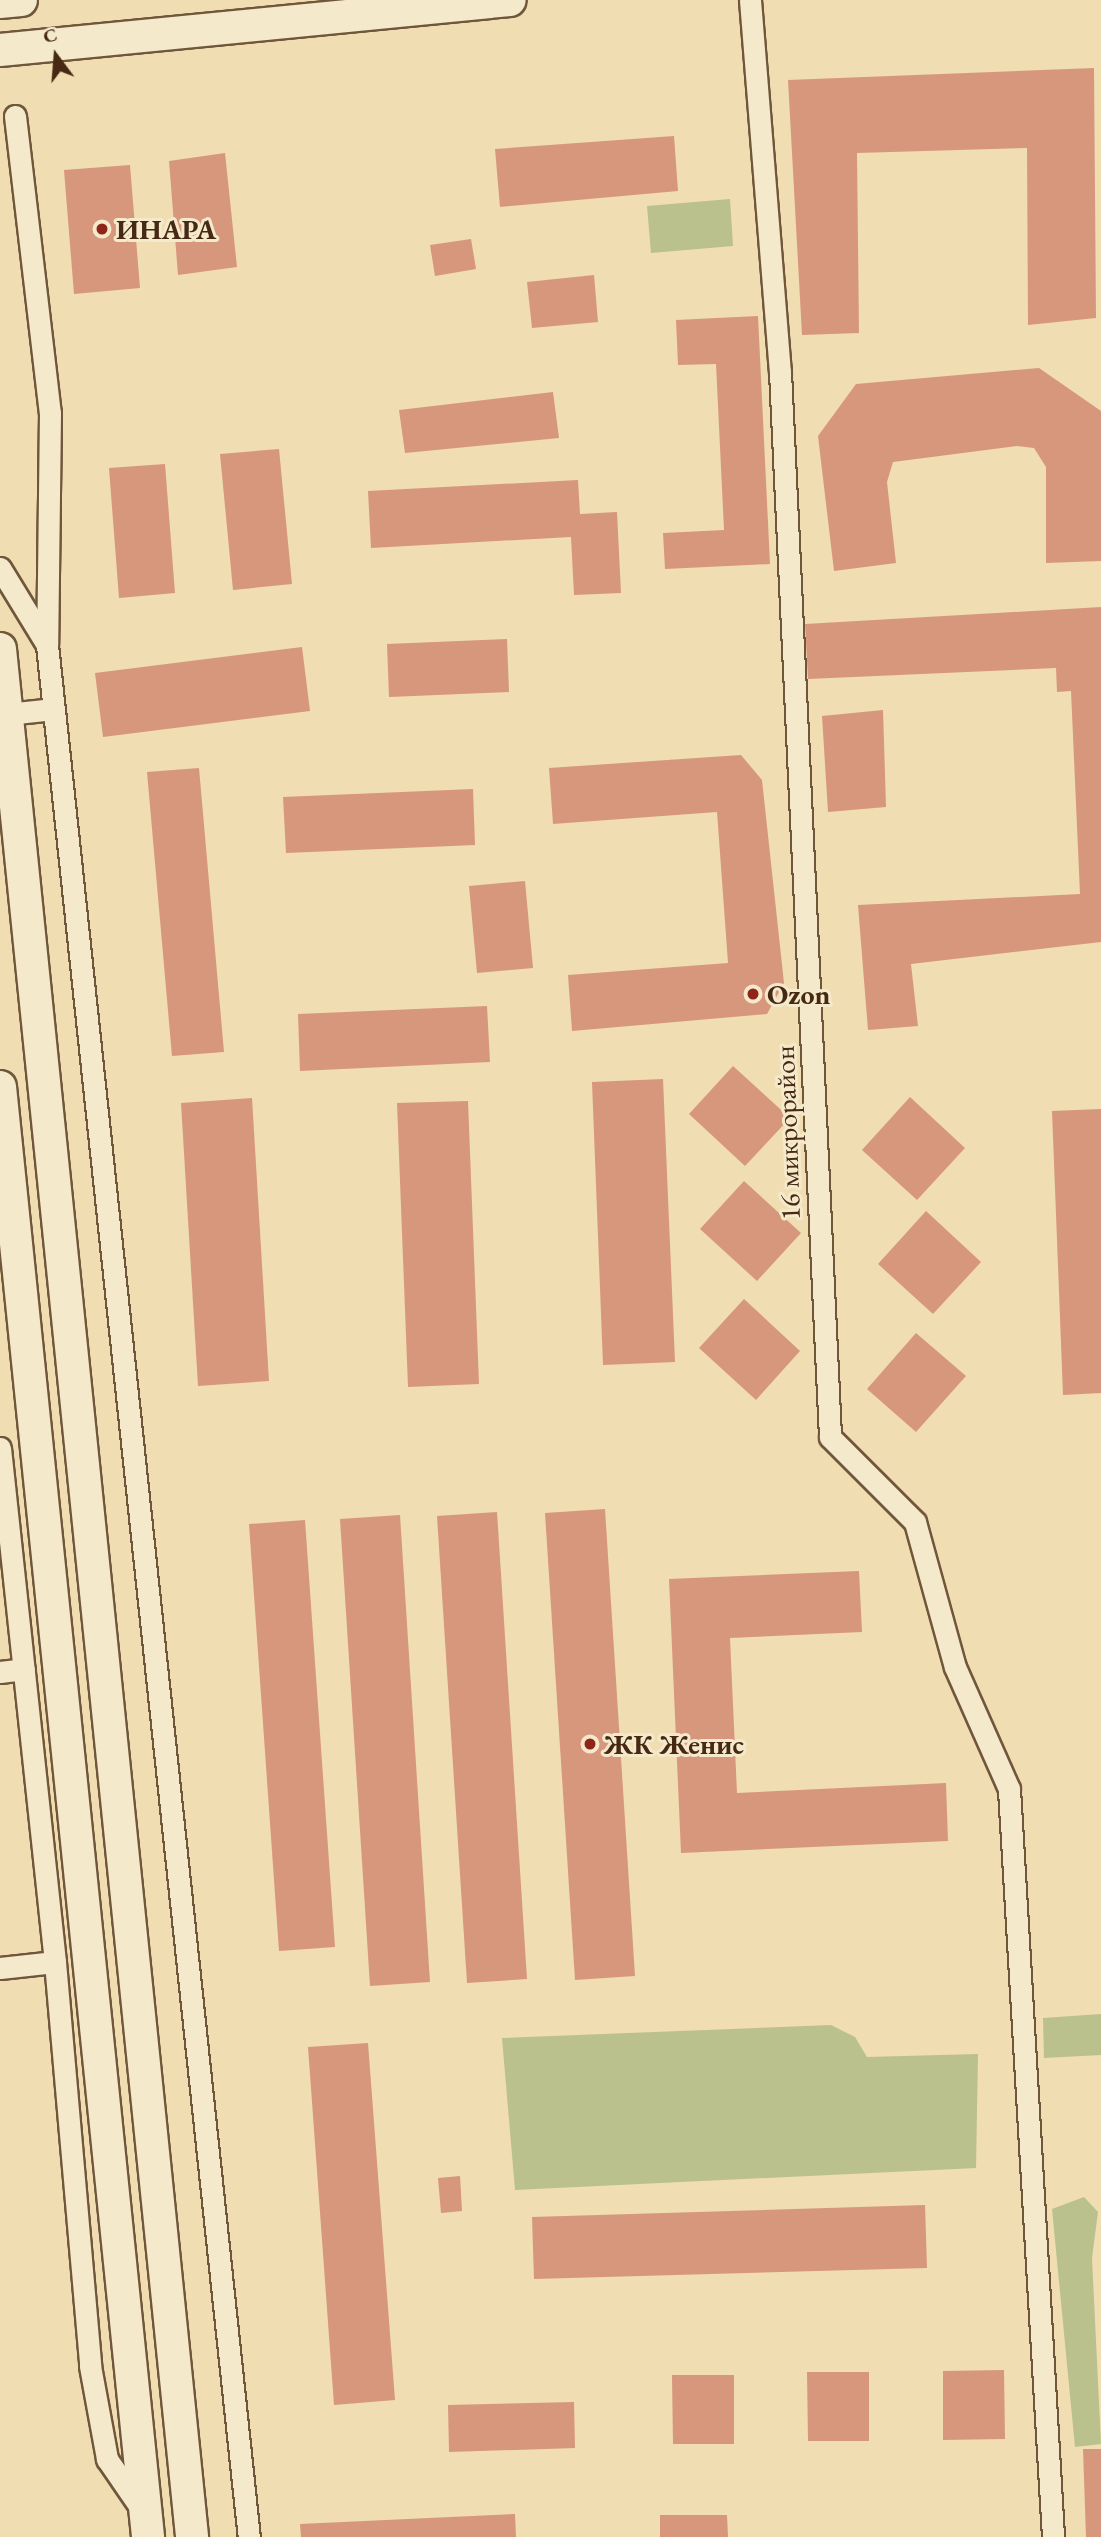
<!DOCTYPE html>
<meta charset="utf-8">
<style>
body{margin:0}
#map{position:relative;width:1101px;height:2537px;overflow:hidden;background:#f0ddb1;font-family:"EB Garamond",serif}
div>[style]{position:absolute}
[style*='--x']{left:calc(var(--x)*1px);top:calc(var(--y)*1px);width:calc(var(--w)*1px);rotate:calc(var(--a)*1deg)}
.green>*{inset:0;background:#bac18c}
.building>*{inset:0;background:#d7977c}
.roads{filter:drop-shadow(2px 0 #70563b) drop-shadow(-2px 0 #70563b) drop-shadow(0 2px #70563b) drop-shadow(0 -2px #70563b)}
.street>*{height:21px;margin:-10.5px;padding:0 10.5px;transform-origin:10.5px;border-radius:10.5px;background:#f5e9cc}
.secondary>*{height:32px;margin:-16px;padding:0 16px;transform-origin:16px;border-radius:16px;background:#f5e9cc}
.dots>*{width:19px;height:19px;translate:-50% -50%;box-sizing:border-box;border:4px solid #f5e9cc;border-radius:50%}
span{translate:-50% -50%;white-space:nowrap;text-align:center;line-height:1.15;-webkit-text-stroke:6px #f5e9cc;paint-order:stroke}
.poi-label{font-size:28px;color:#452914;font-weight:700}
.left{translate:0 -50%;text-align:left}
.street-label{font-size:28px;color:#452914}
.north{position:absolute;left:21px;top:21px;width:70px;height:70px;-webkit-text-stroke:5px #f5e9cc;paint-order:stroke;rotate:344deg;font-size:19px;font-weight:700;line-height:28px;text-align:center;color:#452914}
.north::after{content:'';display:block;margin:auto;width:24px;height:32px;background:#452914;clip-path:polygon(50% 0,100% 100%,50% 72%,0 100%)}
</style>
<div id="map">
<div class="green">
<i style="clip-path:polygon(730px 199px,733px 246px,651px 253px,647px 206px)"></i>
<i style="clip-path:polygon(1101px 2014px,1101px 2055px,1044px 2058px,1043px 2018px)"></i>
<i style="clip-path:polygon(831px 2025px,855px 2037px,867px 2057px,978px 2054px,976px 2168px,515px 2190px,502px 2038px)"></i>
<i style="clip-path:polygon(1084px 2197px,1098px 2212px,1092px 2258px,1101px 2444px,1075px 2447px,1052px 2209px)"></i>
</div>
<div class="building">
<i style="clip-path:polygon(1094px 68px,1096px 318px,1028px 325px,1027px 148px,857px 153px,859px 333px,802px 335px,788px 80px)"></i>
<i style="clip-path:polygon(674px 136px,678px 191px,500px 207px,495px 149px)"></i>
<i style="clip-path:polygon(225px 153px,237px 267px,178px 275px,169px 161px)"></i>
<i style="clip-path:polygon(130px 165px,140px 288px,74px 294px,64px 170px)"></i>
<i style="clip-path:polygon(471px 239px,476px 269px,435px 276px,430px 245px)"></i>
<i style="clip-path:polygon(594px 275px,598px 322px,532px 328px,527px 282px)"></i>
<i style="clip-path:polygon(758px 316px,770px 564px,665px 569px,663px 533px,724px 530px,716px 364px,678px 365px,676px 320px)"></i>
<i style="clip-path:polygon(1039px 368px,1101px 411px,1101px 561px,1046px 563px,1046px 467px,1034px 448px,1017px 446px,893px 462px,887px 482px,896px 563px,834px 571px,818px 436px,856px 384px)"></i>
<i style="clip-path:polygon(553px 392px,559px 438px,405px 453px,399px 410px)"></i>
<i style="clip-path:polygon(279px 449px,292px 584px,233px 590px,220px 454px)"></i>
<i style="clip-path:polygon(165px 464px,175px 593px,119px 598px,109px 468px)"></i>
<i style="clip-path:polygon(578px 480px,580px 514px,617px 512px,621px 593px,574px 595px,571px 537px,371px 548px,368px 491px)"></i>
<i style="clip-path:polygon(1101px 607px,1101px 942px,911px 964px,918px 1026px,868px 1030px,858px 905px,1080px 894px,1071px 691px,1057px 692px,1056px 668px,808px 679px,805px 624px)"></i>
<i style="clip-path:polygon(507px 639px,509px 692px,389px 697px,387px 644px)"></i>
<i style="clip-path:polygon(302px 647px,310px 711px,103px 737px,95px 673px)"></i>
<i style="clip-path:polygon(883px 710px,886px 807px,828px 812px,822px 716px)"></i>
<i style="clip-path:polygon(741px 755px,762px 780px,784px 983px,767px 1014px,572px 1031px,568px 975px,728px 963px,717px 812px,553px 824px,549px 768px)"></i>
<i style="clip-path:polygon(199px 768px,224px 1052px,172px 1056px,147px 772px)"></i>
<i style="clip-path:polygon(473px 789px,475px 845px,286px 853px,283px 797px)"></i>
<i style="clip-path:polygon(525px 881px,533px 968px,477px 973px,469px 886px)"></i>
<i style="clip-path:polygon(487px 1006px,490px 1062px,300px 1071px,298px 1014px)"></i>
<i style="clip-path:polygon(733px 1066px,790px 1118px,745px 1166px,689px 1114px)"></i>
<i style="clip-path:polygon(663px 1079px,675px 1362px,603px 1365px,592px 1082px)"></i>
<i style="clip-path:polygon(910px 1097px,965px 1148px,917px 1200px,862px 1150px)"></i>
<i style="clip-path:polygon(252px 1098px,269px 1381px,198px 1386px,181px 1103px)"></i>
<i style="clip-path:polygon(468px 1101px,479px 1384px,408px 1387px,397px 1103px)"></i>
<i style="clip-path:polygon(1101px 1109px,1101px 1393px,1063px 1395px,1052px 1111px)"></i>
<i style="clip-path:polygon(744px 1181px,801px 1233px,757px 1281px,700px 1229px)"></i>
<i style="clip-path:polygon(926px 1211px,981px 1262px,933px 1314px,878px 1264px)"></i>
<i style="clip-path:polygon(744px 1299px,800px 1351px,756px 1400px,699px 1348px)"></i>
<i style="clip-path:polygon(916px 1333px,966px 1376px,916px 1432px,867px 1389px)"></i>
<i style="clip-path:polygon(605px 1509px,635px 1976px,575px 1980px,545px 1513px)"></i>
<i style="clip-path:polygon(497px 1512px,527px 1979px,467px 1983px,437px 1516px)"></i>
<i style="clip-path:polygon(400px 1515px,430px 1982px,370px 1986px,340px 1519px)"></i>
<i style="clip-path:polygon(305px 1520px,335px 1947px,279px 1951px,249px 1524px)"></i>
<i style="clip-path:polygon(859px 1571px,862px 1632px,730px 1638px,737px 1793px,946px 1783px,948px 1841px,681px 1853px,669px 1579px)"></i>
<i style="clip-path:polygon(368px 2043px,395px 2400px,334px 2405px,308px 2047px)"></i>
<i style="clip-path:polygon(460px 2176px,462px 2211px,441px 2213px,438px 2178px)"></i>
<i style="clip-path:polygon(925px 2205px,927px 2268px,534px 2279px,532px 2217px)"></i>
<i style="clip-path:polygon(1004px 2370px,1005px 2439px,943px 2440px,943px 2371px)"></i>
<i style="clip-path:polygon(807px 2372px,869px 2372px,869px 2441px,808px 2441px)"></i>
<i style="clip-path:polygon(672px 2375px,734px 2375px,734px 2444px,673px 2444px)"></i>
<i style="clip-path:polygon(574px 2402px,575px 2448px,449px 2452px,448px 2405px)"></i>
<i style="clip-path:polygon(1083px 2449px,1101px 2449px,1101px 2537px,1086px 2537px)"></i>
<i style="clip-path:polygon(515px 2514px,516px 2537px,301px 2537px,300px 2524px)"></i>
<i style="clip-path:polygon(660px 2515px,727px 2515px,728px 2537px,660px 2537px)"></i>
</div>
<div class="roads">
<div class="street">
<i style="--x:750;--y:0;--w:373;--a:85.4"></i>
<i style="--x:780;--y:372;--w:1066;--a:87.31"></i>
<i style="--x:830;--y:1437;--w:120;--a:45"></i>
<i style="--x:915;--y:1522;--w:150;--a:74.6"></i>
<i style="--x:955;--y:1667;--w:133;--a:66.1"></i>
<i style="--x:1009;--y:1789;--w:749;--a:86.63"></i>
<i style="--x:15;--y:116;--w:299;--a:83.3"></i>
<i style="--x:50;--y:413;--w:232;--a:90.7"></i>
<i style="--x:47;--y:645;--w:1903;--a:83.91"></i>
<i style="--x:0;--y:568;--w:90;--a:58.6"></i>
<i style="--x:7;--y:714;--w:47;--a:-6.1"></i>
<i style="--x:0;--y:1448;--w:517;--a:83.89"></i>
<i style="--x:55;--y:1962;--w:406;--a:85"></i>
<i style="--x:90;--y:2366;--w:95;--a:79.6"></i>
<i style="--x:107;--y:2459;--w:62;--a:55.5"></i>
<i style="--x:0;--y:1672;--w:24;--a:-7"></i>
<i style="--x:0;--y:1968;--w:55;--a:-6.2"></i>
</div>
<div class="secondary">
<i style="--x:0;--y:2;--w:21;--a:-5"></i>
<i style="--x:0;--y:50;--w:512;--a:-5.6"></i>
<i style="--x:0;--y:649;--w:1898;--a:84.19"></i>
<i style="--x:0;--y:1087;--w:1458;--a:84.17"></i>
</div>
</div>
<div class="dots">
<i style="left:102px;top:229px;background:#8f2418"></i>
<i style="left:753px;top:994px;background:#8f2418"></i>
<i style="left:590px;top:1744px;background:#8f2418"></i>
</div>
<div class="poi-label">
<span class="left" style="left:116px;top:229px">ИНАРА</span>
<span class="left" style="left:767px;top:994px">Ozon</span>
<span class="left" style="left:604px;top:1744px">ЖК Женис</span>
</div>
<div class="street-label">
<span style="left:787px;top:1133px;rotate:-92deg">16 микрорайон</span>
</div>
<div class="north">С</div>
</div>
